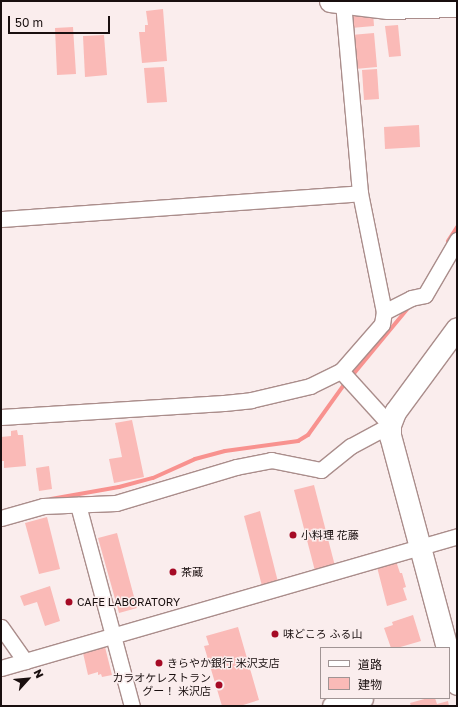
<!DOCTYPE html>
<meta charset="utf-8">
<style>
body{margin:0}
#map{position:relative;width:458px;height:707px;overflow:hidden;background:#faeded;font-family:"Golos Text","Noto Sans JP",sans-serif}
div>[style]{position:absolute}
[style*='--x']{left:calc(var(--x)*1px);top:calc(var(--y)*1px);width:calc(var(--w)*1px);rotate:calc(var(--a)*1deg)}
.stream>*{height:4px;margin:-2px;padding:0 2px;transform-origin:2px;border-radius:2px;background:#f8928f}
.building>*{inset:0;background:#fabab7}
.roads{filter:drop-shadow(1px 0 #aa8d8b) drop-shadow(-1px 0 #aa8d8b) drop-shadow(0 1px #aa8d8b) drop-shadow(0 -1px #aa8d8b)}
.street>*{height:15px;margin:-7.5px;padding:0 7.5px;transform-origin:7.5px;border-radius:7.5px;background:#fff}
.secondary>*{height:21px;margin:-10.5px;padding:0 10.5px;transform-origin:10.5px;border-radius:10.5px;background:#fff}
.dots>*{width:11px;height:11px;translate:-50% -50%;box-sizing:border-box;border:2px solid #faeded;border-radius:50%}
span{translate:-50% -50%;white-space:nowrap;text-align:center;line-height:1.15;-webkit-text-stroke:3px #faeded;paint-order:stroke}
.poi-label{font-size:11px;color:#190f0f}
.left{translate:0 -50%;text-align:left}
.right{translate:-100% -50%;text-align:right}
.frame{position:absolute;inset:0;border:2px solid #190f0f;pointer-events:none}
.legend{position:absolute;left:320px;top:647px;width:130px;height:52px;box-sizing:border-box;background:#faeded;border:1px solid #a09494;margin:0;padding:5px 7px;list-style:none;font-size:12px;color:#190f0f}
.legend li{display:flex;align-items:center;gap:8px;height:20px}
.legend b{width:20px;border:1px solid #a09494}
.north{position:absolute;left:8px;top:659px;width:40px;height:40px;-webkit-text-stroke:3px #faeded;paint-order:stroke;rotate:63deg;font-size:11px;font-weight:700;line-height:16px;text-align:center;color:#190f0f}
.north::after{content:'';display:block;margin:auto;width:14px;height:18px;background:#190f0f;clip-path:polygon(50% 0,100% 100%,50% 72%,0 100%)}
.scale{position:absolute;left:8px;top:16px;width:102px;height:18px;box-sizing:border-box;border:2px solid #190f0f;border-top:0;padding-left:5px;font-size:12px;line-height:14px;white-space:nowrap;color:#190f0f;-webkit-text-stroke:3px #faeded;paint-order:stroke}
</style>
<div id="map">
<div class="stream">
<i style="--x:448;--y:241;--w:17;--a:-57"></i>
<i style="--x:351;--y:377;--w:97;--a:-50.4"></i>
<i style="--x:51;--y:499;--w:69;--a:-10"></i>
<i style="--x:119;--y:487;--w:35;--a:-15"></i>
<i style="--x:153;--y:478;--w:46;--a:-24.3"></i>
<i style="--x:195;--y:459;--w:31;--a:-15"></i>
<i style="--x:225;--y:451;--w:74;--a:-7.8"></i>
<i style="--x:298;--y:441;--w:12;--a:-31"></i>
<i style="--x:308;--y:435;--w:65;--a:-54.4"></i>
</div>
<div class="building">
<i style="clip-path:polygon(163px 9px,167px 61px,142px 63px,139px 32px,145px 32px,145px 25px,148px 25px,146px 11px)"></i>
<i style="clip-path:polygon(373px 12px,374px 26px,351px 28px,349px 13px)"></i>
<i style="clip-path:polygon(398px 25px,401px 56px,389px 57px,385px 26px)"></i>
<i style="clip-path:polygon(73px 27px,76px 74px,57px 75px,55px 28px)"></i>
<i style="clip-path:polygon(374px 33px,377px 67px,355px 69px,351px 35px)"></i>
<i style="clip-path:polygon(104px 35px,107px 75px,85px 77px,83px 36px)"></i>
<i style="clip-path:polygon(164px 67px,167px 102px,147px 103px,144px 68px)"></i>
<i style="clip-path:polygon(377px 69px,379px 99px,364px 100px,362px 70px)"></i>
<i style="clip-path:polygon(419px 125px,420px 147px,385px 149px,384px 127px)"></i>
<i style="clip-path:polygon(132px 420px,144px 477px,114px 483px,109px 459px,122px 457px,115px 423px)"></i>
<i style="clip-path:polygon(17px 430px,18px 435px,23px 435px,26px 466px,4px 468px,4px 461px,1px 461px,1px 437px,11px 436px,11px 431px)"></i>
<i style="clip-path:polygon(49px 466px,52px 489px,39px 491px,36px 468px)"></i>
<i style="clip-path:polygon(314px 485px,335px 566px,315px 571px,294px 490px)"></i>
<i style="clip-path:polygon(260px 511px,278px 582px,262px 586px,244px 516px)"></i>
<i style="clip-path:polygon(47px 517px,60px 569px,39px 574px,25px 523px)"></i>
<i style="clip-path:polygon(117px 533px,137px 608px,119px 613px,98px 538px)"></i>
<i style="clip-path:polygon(396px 561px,400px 573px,402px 573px,406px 587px,403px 588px,407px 600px,387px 606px,377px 567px)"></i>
<i style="clip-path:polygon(50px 586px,60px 621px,45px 626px,37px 602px,24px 606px,20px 596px)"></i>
<i style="clip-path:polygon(413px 615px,421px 641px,397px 648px,391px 648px,384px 628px,393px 625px,392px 622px)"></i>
<i style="clip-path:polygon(238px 627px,259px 700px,240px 706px,222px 706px,204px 646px,209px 645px,206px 636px)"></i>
<i style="clip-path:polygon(105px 647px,112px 675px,102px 677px,101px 674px,98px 675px,98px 672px,88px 675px,83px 653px)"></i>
<i style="clip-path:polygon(428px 698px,435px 698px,437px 704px,448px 701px,449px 706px,411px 706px,410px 703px)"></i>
</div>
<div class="roads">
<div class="street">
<i style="--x:1;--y:219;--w:360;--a:-4.1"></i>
<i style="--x:384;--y:312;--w:30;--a:-27"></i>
<i style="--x:411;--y:298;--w:14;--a:-12"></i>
<i style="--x:425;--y:295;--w:64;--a:-59.8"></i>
<i style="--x:1;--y:417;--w:223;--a:-3.6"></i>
<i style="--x:224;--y:403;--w:27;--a:-6"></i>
<i style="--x:251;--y:400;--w:61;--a:-13.3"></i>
<i style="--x:310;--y:386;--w:34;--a:-26"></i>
<i style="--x:341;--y:371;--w:62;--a:-48.9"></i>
<i style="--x:382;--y:324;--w:12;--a:-81"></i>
<i style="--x:384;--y:312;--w:121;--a:-101.4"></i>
<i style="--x:360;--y:193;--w:190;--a:-95.1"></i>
<i style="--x:78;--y:505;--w:208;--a:75"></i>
<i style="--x:1;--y:518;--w:44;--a:-15.9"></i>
<i style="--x:43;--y:506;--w:73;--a:-2.4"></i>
<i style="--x:116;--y:503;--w:125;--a:-16.7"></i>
<i style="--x:236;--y:467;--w:36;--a:-11"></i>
<i style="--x:271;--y:460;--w:51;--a:11.3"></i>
<i style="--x:321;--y:470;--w:38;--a:-39"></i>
<i style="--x:351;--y:446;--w:44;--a:-28.3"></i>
<i style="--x:390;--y:425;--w:73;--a:-132.2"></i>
<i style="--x:1;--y:627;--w:42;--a:54.8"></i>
<i style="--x:1;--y:668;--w:475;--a:-16.1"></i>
</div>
<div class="secondary">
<i style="--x:330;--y:1;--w:58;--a:6.9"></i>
<i style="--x:388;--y:8;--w:69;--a:-1.7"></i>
<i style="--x:447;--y:648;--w:220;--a:-105"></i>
<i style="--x:390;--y:436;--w:11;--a:-90"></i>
<i style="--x:390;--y:425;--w:14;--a:-69"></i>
<i style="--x:395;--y:412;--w:104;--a:-53.6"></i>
<i style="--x:449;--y:654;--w:31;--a:75"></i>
<i style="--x:333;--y:706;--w:30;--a:-15"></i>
</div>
</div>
<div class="dots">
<i style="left:293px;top:535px;background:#a50a25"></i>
<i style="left:173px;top:572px;background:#a50a25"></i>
<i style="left:69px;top:602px;background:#a50a25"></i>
<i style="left:275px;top:634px;background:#a50a25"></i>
<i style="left:159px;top:663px;background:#a50a25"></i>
<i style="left:219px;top:685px;background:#a50a25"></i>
</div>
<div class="poi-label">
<span class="left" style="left:301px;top:535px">小料理 花藤</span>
<span class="left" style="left:181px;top:572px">茶蔵</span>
<span class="left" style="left:77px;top:602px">CAFE LABORATORY</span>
<span class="left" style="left:283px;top:634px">味どころ ふる山</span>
<span class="left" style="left:167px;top:663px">きらやか銀行 米沢支店</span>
<span class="right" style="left:211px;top:685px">カラオケレストラン<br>グー！ 米沢店</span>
</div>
<div class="frame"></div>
<ul class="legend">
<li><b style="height:5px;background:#fff"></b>道路</li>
<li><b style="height:11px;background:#fabab7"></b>建物</li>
</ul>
<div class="north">N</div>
<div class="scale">50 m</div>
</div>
